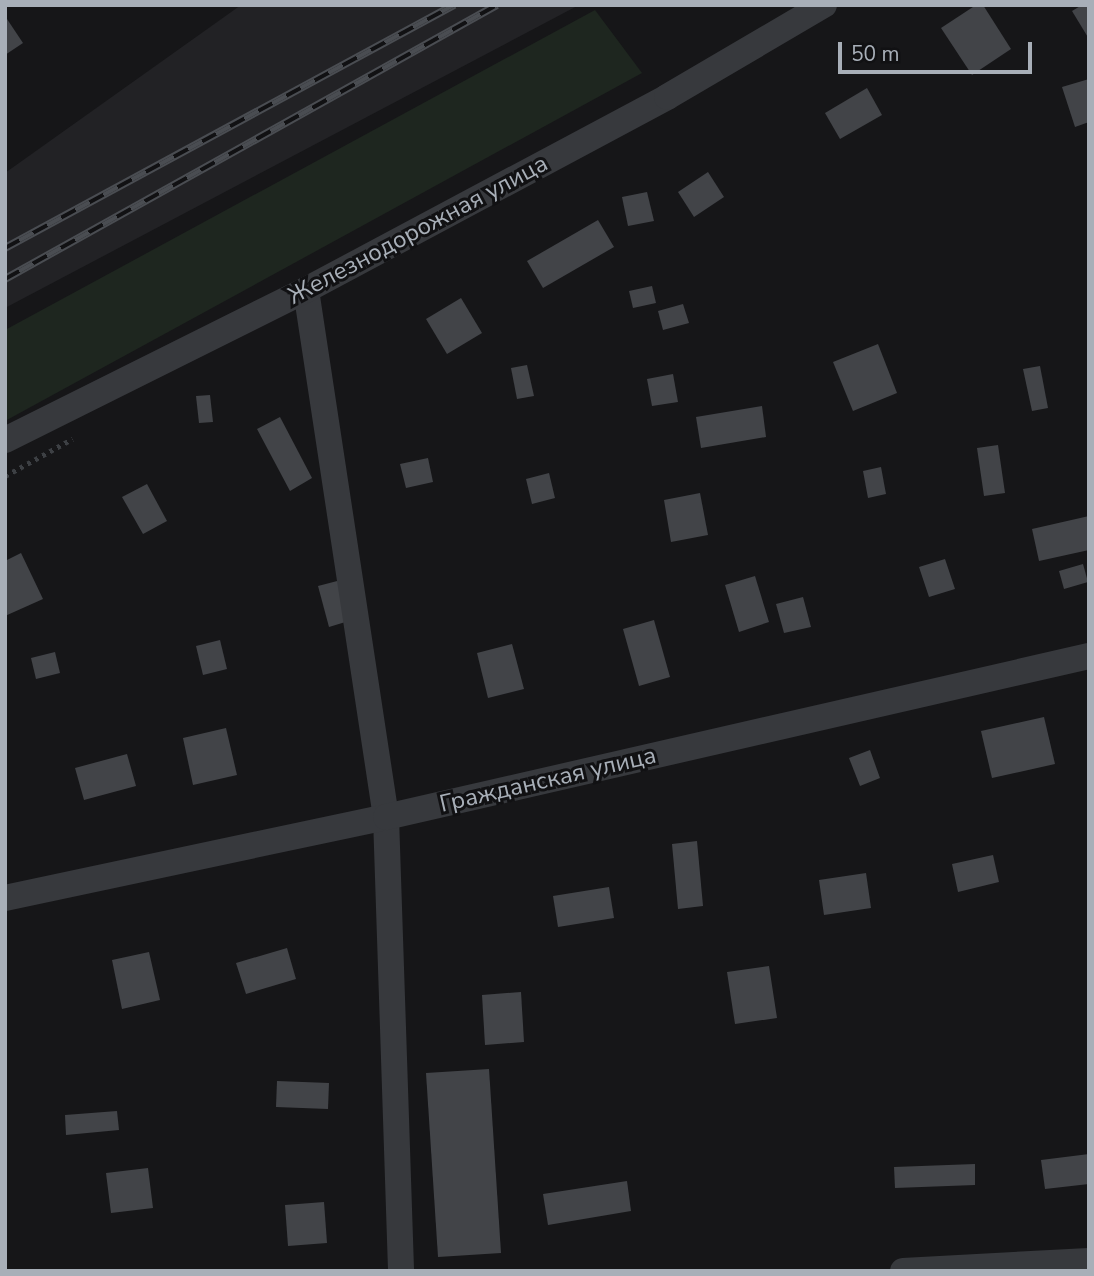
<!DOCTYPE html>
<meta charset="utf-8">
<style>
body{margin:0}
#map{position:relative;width:1094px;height:1276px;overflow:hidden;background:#161618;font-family:"Nunito Sans",sans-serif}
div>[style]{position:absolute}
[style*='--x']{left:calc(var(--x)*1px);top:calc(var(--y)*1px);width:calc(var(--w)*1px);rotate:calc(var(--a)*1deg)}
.built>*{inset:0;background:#222225}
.green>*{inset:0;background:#1e261f}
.building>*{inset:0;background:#424448}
.path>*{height:4.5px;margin-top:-2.25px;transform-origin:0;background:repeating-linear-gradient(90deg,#3d4044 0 3.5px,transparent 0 8.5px)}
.minor>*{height:26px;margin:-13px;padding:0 13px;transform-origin:13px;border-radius:13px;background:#37393d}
.rail>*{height:8px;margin-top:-4px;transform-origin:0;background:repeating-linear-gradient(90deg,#111113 0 16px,#4a4d52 0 32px);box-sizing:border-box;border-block:2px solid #4a4d52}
span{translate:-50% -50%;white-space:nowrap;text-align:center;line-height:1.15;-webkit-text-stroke:6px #111113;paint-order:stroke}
.street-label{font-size:24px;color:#a8afb8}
.frame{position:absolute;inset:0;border:7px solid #a8afb8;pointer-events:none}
.scale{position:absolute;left:838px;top:42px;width:194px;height:32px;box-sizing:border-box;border:4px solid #a8afb8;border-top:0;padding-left:9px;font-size:21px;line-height:24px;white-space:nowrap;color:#a8afb8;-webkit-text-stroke:5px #111113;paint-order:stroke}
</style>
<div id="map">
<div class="built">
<i style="clip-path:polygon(241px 5px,579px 5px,5px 308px,5px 173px)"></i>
</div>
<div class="green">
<i style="clip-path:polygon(595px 10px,642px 73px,5px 421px,5px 330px)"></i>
</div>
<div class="building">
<i style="clip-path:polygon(976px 5px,983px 5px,1011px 49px,972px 75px,941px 28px)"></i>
<i style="clip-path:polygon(1082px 5px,1089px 5px,1089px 39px,1072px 11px)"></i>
<i style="clip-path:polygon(5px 16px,23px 43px,5px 55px)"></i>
<i style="clip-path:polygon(1089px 79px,1089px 122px,1075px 127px,1062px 87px)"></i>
<i style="clip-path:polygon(867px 88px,882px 115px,840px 139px,825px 113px)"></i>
<i style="clip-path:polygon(708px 172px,724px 197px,694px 217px,678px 192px)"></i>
<i style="clip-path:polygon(647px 192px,654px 221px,628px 226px,622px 197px)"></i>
<i style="clip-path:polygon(598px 220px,614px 247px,543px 288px,527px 261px)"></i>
<i style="clip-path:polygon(652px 286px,656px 303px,633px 308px,629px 291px)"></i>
<i style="clip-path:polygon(461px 298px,482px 333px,447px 354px,426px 319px)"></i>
<i style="clip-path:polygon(683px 304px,689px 323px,663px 330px,658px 311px)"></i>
<i style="clip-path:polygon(878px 344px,897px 393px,853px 411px,833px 362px)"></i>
<i style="clip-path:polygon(527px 365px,534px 396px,517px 399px,511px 368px)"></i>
<i style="clip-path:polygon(1040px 366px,1048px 408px,1032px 411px,1023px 369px)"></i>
<i style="clip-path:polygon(673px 374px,678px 402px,652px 406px,647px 379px)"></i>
<i style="clip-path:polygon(210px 395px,213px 422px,199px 423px,196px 396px)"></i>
<i style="clip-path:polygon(762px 406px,766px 437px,701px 448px,696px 417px)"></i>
<i style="clip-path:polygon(280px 417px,312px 478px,290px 491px,257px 429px)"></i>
<i style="clip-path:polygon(998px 445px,1005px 493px,984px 496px,977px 448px)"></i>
<i style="clip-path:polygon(428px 458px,433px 482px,406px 488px,400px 464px)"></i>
<i style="clip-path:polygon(881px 467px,886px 494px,868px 498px,863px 471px)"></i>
<i style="clip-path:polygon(549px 473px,555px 498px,532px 504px,526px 479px)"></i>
<i style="clip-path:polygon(147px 484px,167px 521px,143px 534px,122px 497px)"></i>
<i style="clip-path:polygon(700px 493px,708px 535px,671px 542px,664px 500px)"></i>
<i style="clip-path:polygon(1089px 516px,1089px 550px,1039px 561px,1032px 529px)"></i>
<i style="clip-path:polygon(21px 553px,43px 599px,5px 616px,5px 561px)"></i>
<i style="clip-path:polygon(945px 559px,955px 589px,929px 597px,919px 567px)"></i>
<i style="clip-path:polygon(1083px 564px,1088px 582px,1064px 589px,1059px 571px)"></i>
<i style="clip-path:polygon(755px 576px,769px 622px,739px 632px,725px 585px)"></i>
<i style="clip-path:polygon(341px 580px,352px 620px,329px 627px,318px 586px)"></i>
<i style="clip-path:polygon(803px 597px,811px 627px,784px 633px,776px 604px)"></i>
<i style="clip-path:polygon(654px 620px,670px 677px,639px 686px,623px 629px)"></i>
<i style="clip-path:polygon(220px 640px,227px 669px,203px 675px,196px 646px)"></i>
<i style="clip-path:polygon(512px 644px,524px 689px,488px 698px,477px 653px)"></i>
<i style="clip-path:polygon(55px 652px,60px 673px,36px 679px,31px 658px)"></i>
<i style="clip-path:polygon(1044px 717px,1055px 764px,992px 778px,981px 731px)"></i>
<i style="clip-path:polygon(226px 728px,237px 775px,193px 785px,183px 738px)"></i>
<i style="clip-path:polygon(870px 750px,880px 778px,860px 786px,849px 758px)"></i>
<i style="clip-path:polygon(127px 754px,136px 786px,84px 800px,75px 768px)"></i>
<i style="clip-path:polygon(697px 841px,703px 906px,678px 909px,672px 844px)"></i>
<i style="clip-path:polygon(993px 855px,999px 882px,958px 892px,952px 864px)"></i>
<i style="clip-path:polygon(866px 873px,871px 908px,824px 915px,819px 880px)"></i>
<i style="clip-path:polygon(609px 887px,614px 918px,558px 927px,553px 896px)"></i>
<i style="clip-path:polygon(287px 948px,296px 979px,246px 994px,236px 963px)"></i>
<i style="clip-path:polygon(149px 952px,160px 1000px,122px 1009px,112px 960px)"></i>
<i style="clip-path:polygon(769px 966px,777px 1018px,735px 1024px,727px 972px)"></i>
<i style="clip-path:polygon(521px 992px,524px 1042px,485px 1045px,482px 995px)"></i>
<i style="clip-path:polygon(489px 1069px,501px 1253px,438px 1257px,426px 1073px)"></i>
<i style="clip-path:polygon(277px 1081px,329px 1083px,328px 1109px,276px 1107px)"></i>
<i style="clip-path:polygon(117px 1111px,119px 1130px,66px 1135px,65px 1115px)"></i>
<i style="clip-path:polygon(1089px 1154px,1089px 1184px,1045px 1189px,1041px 1160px)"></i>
<i style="clip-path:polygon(975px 1164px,975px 1185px,895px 1188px,894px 1167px)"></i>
<i style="clip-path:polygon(148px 1168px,153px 1208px,111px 1213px,106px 1173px)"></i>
<i style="clip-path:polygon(627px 1181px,631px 1211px,548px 1225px,543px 1194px)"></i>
<i style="clip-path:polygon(324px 1202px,327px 1243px,288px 1246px,285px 1205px)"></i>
</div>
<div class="path">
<i style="--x:5;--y:476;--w:77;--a:-28.9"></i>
</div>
<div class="minor">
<i style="--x:306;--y:290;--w:533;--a:81.37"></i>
<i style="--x:386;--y:817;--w:454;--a:88.1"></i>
<i style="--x:5;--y:440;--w:336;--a:-26.5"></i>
<i style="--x:306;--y:290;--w:409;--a:-28.1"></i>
<i style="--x:667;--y:97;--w:182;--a:-30.4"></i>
<i style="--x:5;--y:898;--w:390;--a:-12"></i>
<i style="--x:386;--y:817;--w:721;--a:-12.9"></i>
<i style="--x:903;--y:1271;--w:186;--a:-3.1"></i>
</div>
<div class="rail">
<i style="--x:5;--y:248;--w:511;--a:-28.42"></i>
<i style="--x:5;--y:279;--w:563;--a:-29.11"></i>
</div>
<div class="street-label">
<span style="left:418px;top:230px;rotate:-28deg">Железнодорожная улица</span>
<span style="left:548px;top:780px;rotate:-13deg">Гражданская улица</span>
</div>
<div class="frame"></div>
<div class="scale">50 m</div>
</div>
